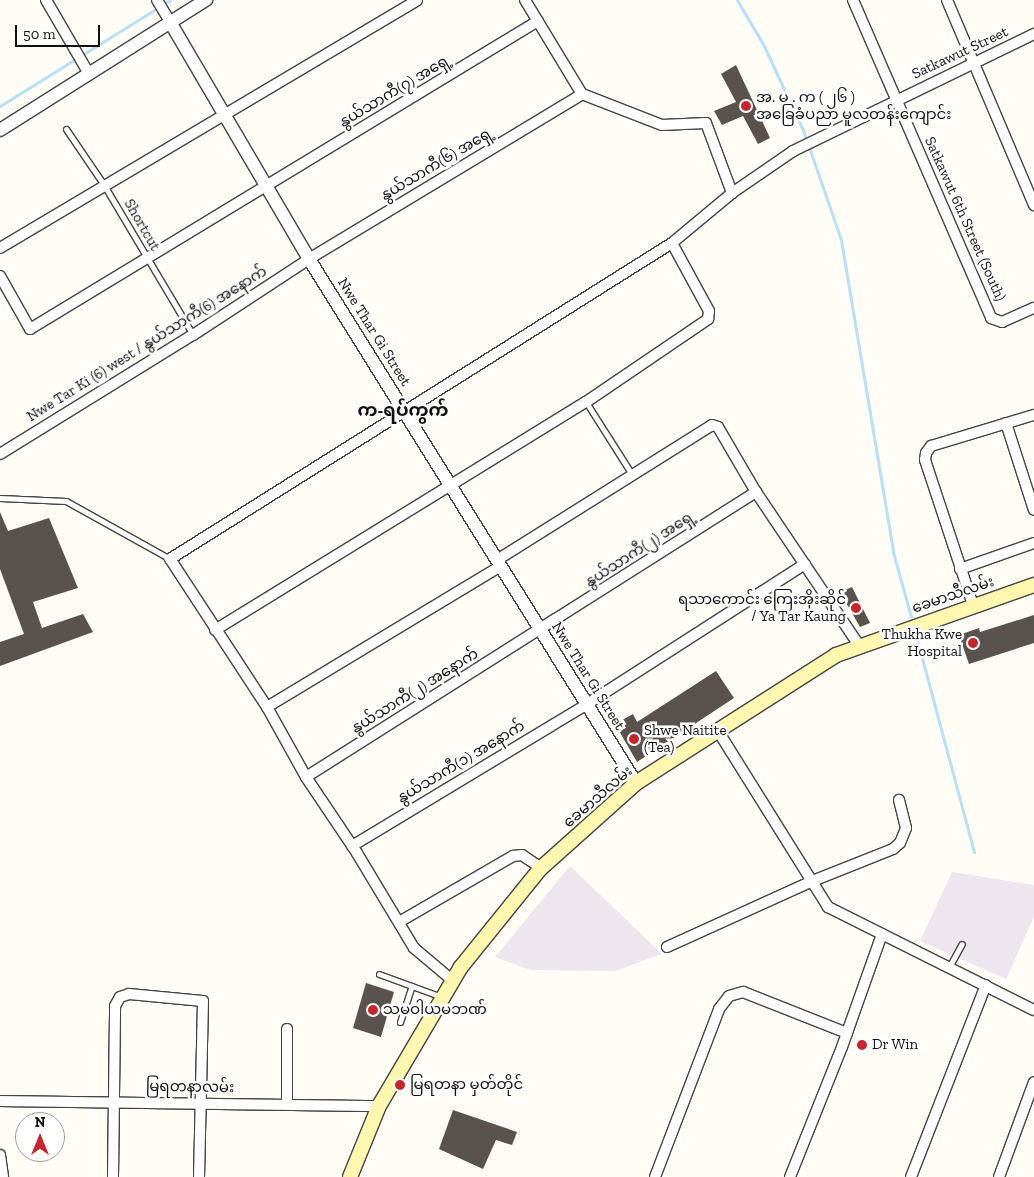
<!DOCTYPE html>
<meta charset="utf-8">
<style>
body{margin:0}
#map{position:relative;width:1034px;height:1177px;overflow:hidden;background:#fffdf5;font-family:"Zilla Slab","Noto Sans Myanmar",serif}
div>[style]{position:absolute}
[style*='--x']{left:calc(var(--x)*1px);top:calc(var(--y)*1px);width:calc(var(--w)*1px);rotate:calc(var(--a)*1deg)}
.industrial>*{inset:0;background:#eee6ef}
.stream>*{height:3px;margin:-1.5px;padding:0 1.5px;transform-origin:1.5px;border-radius:1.5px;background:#b9e0f7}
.building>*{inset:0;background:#5a524d}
.roads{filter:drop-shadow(1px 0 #444) drop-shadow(-1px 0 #444) drop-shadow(0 1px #444) drop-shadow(0 -1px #444)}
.service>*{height:5px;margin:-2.5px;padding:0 2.5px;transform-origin:2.5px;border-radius:2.5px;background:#fff}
.minor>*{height:10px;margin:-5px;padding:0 5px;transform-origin:5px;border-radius:5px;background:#fff}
.tertiary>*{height:12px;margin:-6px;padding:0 6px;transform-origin:6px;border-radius:6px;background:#fff}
.secondary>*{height:14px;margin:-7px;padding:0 7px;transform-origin:7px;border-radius:7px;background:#fff6b0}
.dots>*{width:14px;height:14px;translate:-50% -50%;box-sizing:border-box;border:2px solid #fff;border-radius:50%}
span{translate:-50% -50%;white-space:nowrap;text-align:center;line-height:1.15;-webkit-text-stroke:5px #fff;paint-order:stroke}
.street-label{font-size:15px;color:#111}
.poi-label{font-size:15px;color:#111}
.left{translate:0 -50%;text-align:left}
.right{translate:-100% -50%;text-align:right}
.quarter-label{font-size:18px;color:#111;font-weight:700}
.north{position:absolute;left:15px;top:1112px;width:50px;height:50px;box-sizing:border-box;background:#fff;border:1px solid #a0a0a0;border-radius:50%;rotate:0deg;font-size:14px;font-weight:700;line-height:20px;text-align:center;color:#111}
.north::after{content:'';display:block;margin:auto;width:18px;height:22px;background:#c4262e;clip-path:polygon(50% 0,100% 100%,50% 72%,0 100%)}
.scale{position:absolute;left:15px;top:25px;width:85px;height:22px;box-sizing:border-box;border:2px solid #111;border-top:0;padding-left:6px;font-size:15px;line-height:18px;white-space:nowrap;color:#111;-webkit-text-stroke:4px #fff;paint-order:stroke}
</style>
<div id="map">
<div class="industrial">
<i style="clip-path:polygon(570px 866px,662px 954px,615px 971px,531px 970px,495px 957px)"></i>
<i style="clip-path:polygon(952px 872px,1034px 885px,1034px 917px,1006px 979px,920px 941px)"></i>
</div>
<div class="stream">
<i style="--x:737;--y:0;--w:51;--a:59.4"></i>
<i style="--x:763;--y:44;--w:95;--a:65.1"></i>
<i style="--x:803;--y:130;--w:116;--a:70.9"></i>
<i style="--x:841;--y:240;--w:316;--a:80.5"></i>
<i style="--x:893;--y:552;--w:67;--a:74.5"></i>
<i style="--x:0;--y:106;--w:200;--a:-31.9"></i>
<i style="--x:915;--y:632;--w:228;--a:75"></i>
</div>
<div class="building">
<i style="clip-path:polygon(736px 65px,770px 138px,758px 144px,743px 116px,722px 125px,714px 111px,736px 102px,721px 74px)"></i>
<i style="clip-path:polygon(0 512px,8px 531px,49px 518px,78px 588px,33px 602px,42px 628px,83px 614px,93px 632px,0 666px,0 642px,24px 634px,0 569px)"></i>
<i style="clip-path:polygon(852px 587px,870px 623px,860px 627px,840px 592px)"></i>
<i style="clip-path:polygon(1034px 615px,1034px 643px,969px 664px,959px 635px,979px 628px,980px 632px)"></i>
<i style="clip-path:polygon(716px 671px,734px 698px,637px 762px,615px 724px,633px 714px,637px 722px)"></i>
<i style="clip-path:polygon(366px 983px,394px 992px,381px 1037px,353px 1028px)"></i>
<i style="clip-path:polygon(453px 1110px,517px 1132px,512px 1145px,496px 1140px,483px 1169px,439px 1149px)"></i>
</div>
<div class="roads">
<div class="service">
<i style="--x:66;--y:129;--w:68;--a:55.8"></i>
<i style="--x:104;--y:185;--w:174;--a:59.3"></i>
<i style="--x:586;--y:402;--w:84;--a:57.6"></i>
<i style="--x:0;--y:498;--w:66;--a:2.6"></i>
<i style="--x:66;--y:501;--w:119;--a:29.1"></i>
<i style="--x:949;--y:967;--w:26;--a:-61"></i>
<i style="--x:379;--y:974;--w:67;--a:20.1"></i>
<i style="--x:400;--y:1022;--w:38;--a:-72"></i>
</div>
<div class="minor">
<i style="--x:46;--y:0;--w:86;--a:59.8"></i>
<i style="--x:157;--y:0;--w:26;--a:59"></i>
<i style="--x:525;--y:0;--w:110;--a:58.8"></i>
<i style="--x:582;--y:94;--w:86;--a:21.2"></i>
<i style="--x:662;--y:125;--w:44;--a:-2.6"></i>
<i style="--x:706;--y:123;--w:75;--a:69.6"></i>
<i style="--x:853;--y:0;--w:347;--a:66.5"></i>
<i style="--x:991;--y:318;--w:12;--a:20"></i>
<i style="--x:1002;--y:322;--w:35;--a:-24"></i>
<i style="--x:947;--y:0;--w:223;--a:67"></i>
<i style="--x:0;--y:248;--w:485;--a:-30.7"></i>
<i style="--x:0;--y:276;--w:61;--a:60.5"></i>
<i style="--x:30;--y:329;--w:594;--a:-31.23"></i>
<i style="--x:1006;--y:423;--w:91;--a:72.2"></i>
<i style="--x:0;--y:454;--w:227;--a:-31.7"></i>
<i style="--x:193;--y:335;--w:139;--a:-33.2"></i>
<i style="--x:309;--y:259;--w:319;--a:-31.1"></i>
<i style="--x:497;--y:560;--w:254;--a:-32.1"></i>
<i style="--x:712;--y:425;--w:6;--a:18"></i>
<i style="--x:718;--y:427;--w:75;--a:59.7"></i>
<i style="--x:756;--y:492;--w:184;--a:56.1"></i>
<i style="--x:960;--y:569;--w:78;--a:-19.4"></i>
<i style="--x:973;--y:605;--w:153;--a:-108.3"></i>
<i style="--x:925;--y:460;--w:7;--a:-82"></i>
<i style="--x:926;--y:453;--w:9;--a:-54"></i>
<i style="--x:931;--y:446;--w:108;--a:-16.8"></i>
<i style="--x:215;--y:630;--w:435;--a:-31.6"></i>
<i style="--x:586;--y:402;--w:148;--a:-34.2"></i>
<i style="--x:708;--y:319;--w:8;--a:-83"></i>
<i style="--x:709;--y:311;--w:77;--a:-118.6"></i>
<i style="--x:267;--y:707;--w:273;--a:-31.1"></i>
<i style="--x:718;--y:731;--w:208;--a:58"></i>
<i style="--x:828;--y:907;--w:230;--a:26.6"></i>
<i style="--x:306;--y:777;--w:533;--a:-32.35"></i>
<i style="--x:352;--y:846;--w:275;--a:-31.1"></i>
<i style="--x:587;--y:704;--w:259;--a:-32.7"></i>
<i style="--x:399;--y:922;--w:132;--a:-30.1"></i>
<i style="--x:513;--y:856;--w:9;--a:-6"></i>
<i style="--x:522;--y:855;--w:23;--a:34"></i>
<i style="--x:667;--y:947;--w:157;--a:-24.4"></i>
<i style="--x:810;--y:882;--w:89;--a:-21.7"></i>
<i style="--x:893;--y:849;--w:9;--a:-41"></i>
<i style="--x:900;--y:843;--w:16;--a:-68"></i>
<i style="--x:906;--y:828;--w:29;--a:-104"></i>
<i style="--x:452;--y:980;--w:50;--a:-139.9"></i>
<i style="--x:414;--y:948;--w:111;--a:-121"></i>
<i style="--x:357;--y:853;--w:92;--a:-123.9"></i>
<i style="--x:306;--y:777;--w:80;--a:-119.1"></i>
<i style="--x:267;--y:707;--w:177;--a:-123.2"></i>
<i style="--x:170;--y:559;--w:593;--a:-32.19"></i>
<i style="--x:672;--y:243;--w:78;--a:-39.8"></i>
<i style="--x:732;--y:193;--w:74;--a:-34.5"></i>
<i style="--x:793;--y:151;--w:268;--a:-25.9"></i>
<i style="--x:287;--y:1029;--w:74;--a:90"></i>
<i style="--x:0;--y:1101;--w:379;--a:0.8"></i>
<i style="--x:0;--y:1155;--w:22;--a:82"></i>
<i style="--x:113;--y:1177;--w:171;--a:-89.3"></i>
<i style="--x:115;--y:1006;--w:10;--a:-61"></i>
<i style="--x:120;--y:997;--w:9;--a:-18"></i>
<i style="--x:129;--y:994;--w:74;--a:5.4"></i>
<i style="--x:203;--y:1001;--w:176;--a:91.3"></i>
<i style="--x:655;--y:1177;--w:180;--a:-69.1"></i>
<i style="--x:719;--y:1009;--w:16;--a:-52"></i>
<i style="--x:729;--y:996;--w:15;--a:-16"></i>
<i style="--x:743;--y:992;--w:112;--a:21.5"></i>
<i style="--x:790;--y:1177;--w:140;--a:-68.2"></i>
<i style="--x:842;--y:1047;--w:120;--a:-70.5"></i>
<i style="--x:911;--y:1177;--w:206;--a:-68.7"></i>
<i style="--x:999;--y:1177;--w:101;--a:-69.8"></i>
</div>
<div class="tertiary">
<i style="--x:170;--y:22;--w:275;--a:59.6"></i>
<i style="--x:309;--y:259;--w:618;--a:58.03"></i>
<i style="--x:0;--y:130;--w:244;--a:-32.3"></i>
</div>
<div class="secondary">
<i style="--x:350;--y:1177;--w:77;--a:-67.8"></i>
<i style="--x:379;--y:1106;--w:161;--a:-59.5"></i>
<i style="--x:461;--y:967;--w:127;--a:-51.1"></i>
<i style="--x:541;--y:868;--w:127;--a:-41.8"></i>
<i style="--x:636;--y:783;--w:237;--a:-32.6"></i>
<i style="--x:836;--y:655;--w:210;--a:-19.5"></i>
</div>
</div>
<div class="dots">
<i style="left:746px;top:106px;background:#c4262e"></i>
<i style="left:856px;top:608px;background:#c4262e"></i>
<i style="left:973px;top:643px;background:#c4262e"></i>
<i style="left:634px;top:739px;background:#c4262e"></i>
<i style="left:373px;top:1010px;background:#c4262e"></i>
<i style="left:862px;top:1045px;background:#c4262e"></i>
<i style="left:400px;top:1085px;background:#c4262e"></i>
</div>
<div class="street-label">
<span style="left:960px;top:53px;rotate:-25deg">Satkawut Street</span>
<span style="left:395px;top:91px;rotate:-31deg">နွယ်သာကီ(၇) အရှေ့</span>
<span style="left:437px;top:164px;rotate:-31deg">နွယ်သာကီ(၆) အရှေ့</span>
<span style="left:965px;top:219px;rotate:66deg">Satkawut 6th Street (South)</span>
<span style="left:142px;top:225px;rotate:60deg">Shortcut</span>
<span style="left:374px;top:332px;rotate:58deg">Nwe Thar Gi Street</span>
<span style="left:147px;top:344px;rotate:-32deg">Nwe Tar Ki (6) west / နွယ်သာကီ(6) အနောက်</span>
<span style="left:640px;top:549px;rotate:-33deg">နွယ်သာကီ(၂) အရှေ့</span>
<span style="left:953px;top:595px;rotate:-19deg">ခေမာသီလမ်း</span>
<span style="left:588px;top:676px;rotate:58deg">Nwe Thar Gi Street</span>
<span style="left:415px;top:691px;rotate:-32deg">နွယ်သာကီ(၂) အနောက်</span>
<span style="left:461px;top:762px;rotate:-31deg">နွယ်သာကီ(၁) အနောက်</span>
<span style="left:598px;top:797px;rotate:-41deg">ခေမာသီလမ်း</span>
<span style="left:190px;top:1087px;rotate:1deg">မြရတနာလမ်း</span>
</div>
<div class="poi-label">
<span class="left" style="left:756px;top:106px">အ. မ . က ( ၂၆ )<br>အခြေခံပညာ မူလတန်းကျောင်း</span>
<span class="right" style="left:846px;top:608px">ရသာကောင်း ကြေးအိုးဆိုင်<br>/ Ya Tar Kaung</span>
<span class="right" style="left:962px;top:643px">Thukha Kwe<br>Hospital</span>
<span class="left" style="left:644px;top:739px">Shwe Naitite<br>(Tea)</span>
<span class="left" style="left:383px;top:1010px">သမဝါယမဘဏ်</span>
<span class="left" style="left:872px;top:1045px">Dr Win</span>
<span class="left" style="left:410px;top:1085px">မြရတနာ မှတ်တိုင်</span>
</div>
<div class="quarter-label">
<span style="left:403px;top:410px">က-ရပ်ကွက်</span>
</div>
<div class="north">N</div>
<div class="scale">50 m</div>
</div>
